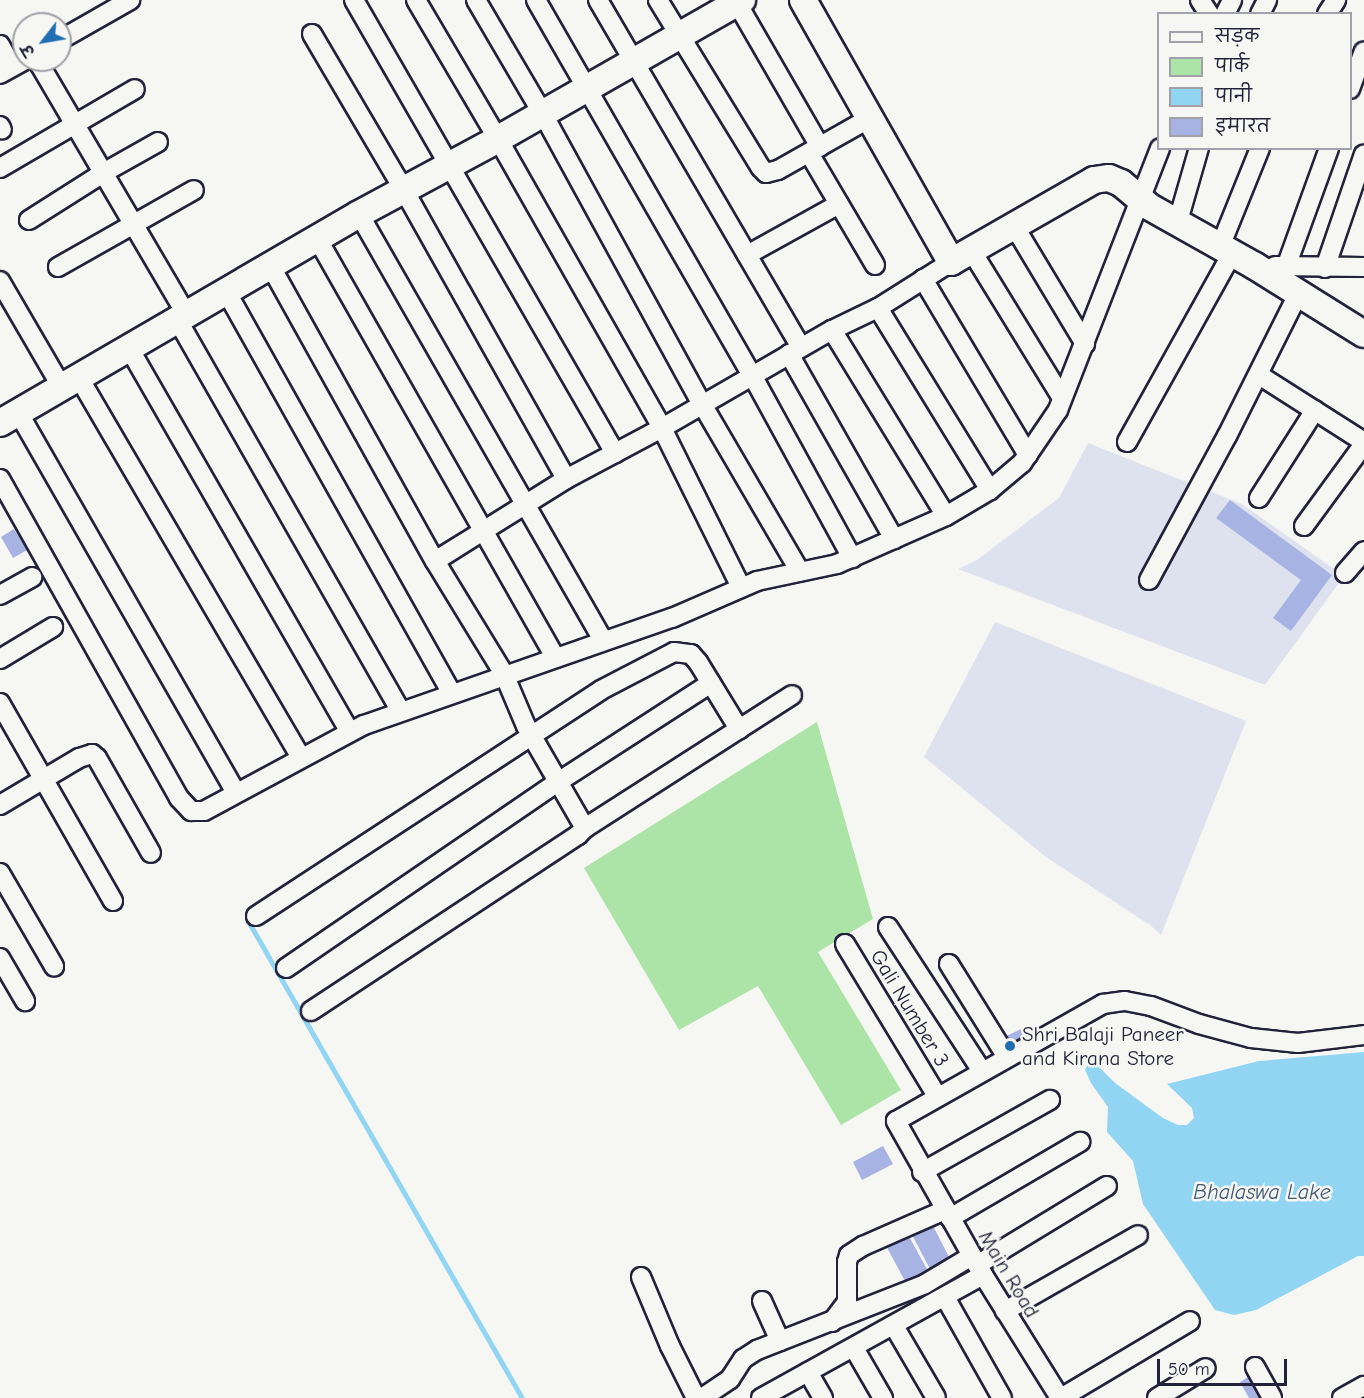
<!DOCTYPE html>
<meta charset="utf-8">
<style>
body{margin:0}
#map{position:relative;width:1364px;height:1398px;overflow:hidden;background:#f6f6f2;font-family:"Comic Neue","Playpen Sans Deva",sans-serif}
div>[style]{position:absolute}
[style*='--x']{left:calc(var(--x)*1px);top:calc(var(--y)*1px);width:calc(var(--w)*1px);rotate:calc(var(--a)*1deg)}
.built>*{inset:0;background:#dee2ee}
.green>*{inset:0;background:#ace3a6}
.water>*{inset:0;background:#91d5f3}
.stream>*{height:5px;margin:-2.5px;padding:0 2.5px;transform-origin:2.5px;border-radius:2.5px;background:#91d5f3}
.building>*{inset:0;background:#a7b3e3}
.roads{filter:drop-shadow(2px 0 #22223b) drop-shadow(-2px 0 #22223b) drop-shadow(0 2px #22223b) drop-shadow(0 -2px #22223b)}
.street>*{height:18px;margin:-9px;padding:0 9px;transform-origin:9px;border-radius:9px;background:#f6f6f2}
.secondary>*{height:26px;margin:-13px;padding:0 13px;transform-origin:13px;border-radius:13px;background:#f6f6f2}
.dots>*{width:16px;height:16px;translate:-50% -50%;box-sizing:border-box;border:3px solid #f6f6f2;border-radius:50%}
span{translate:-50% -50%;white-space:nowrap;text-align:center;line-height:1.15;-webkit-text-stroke:5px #f6f6f2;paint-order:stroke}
.street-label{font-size:21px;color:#22223b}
.poi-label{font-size:21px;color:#22223b}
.left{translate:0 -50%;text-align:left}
.water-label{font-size:22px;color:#435872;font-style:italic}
.legend{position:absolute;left:1157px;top:12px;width:195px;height:138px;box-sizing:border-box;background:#f6f6f2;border:2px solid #a1a1a9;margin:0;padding:8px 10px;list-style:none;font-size:18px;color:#22223b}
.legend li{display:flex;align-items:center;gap:12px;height:30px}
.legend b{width:30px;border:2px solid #a1a1a9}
.north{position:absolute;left:12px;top:12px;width:60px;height:60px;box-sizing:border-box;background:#f6f6f2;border:2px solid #a1a1a9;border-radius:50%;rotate:239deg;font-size:16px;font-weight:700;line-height:24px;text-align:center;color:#22223b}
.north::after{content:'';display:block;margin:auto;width:21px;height:27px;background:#1f6fb2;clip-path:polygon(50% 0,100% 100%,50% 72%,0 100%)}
.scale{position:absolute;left:1157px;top:1359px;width:130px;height:27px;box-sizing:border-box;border:3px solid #22223b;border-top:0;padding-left:8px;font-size:18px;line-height:21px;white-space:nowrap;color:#22223b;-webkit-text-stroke:4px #f6f6f2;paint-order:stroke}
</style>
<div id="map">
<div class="built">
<i style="clip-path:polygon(1088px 443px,1242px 504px,1344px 576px,1265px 685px,958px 569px,977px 560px,1059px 498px)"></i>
<i style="clip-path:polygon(995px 622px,1246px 721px,1161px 935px,1150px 925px,1046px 857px,924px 757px)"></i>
</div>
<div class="green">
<i style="clip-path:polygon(817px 722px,873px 919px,818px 952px,901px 1090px,841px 1125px,758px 986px,679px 1030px,584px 868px)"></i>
</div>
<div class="water">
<i style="clip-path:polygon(1364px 1052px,1364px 1256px,1358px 1256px,1256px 1310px,1234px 1315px,1215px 1310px,1143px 1204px,1133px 1161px,1107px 1132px,1108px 1107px,1091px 1083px,1085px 1070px,1088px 1063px,1096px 1064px,1115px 1083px,1163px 1118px,1178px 1125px,1187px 1125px,1194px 1118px,1192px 1108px,1167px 1084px,1259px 1061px)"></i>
</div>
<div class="stream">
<i style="--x:248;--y:921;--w:550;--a:60.13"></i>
</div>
<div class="building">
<i style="clip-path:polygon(1230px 500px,1332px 575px,1291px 631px,1273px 618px,1301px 580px,1216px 518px)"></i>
<i style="clip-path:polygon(14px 529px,27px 550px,13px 558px,1px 537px)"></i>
<i style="clip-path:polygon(1030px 1025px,1037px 1034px,1008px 1049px,1002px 1038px)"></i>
<i style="clip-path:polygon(883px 1146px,893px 1164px,862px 1180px,853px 1162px)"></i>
<i style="clip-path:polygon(930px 1220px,950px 1259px,930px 1269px,910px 1231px)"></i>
<i style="clip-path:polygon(906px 1231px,928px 1271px,906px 1283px,884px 1242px)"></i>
<i style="clip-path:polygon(1253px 1374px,1267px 1398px,1249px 1398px,1240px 1382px)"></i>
</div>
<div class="roads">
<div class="street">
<i style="--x:354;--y:0;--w:523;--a:60.05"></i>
<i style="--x:416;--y:0;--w:161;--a:59.5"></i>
<i style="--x:498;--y:139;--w:332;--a:60.4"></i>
<i style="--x:662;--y:428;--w:178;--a:63.6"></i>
<i style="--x:476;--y:0;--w:132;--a:59.6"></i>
<i style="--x:543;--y:114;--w:331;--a:61.3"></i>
<i style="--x:702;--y:404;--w:194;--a:59.7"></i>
<i style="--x:536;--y:0;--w:433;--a:60.1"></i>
<i style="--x:752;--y:375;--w:209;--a:61.3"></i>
<i style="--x:598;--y:0;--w:402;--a:59.7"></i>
<i style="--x:658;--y:0;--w:197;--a:58.5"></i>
<i style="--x:761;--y:168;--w:7;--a:45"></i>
<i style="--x:766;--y:173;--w:12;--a:-14"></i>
<i style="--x:778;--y:170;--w:106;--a:-29.5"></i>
<i style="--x:1200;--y:0;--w:17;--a:57"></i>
<i style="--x:737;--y:3;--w:166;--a:60"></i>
<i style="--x:1225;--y:14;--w:16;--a:-63"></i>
<i style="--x:1260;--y:14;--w:16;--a:-63"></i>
<i style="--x:1327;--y:14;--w:17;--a:-57"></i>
<i style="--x:312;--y:34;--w:181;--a:59.5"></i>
<i style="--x:404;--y:190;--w:331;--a:60.7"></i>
<i style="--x:60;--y:40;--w:81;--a:-29.7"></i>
<i style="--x:0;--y:45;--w:25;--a:61"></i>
<i style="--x:39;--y:60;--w:5;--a:79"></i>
<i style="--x:40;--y:65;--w:289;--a:59.6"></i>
<i style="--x:0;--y:74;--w:29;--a:-29"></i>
<i style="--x:1350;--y:89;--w:40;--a:-69.8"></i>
<i style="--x:0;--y:126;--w:4;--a:63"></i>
<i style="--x:809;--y:153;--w:130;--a:59.5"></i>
<i style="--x:0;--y:168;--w:156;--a:-30.3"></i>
<i style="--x:359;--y:214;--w:492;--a:60.2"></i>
<i style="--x:29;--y:220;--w:88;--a:-32.4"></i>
<i style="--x:103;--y:173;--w:63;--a:-29.4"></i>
<i style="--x:1178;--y:221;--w:76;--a:-74"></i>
<i style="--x:1013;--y:224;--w:140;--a:59"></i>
<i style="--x:317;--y:238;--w:483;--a:60.4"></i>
<i style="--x:1220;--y:247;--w:107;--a:-68"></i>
<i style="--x:971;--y:250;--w:174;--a:58.4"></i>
<i style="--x:747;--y:255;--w:105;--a:-29"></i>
<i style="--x:270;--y:265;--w:339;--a:60.9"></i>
<i style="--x:435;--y:561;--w:132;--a:58.6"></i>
<i style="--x:504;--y:674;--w:56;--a:67.1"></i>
<i style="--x:526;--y:726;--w:118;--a:60"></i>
<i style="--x:585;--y:828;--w:10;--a:135"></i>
<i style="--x:578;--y:835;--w:320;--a:146.6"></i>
<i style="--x:1275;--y:266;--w:89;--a:0.6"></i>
<i style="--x:58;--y:267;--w:156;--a:-29.5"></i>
<i style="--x:1286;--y:267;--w:127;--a:-70.1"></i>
<i style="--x:1325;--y:268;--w:120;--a:-71.1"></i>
<i style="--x:923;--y:279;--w:205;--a:59.2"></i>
<i style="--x:0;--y:281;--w:121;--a:59.8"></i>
<i style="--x:226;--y:291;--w:461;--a:60.7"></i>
<i style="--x:878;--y:308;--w:214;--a:58.4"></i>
<i style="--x:177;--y:319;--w:451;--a:60.3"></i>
<i style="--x:832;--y:330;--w:218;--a:58.5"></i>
<i style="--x:129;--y:348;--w:443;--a:60.1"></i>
<i style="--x:789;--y:354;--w:213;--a:60.4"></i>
<i style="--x:1259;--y:375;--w:125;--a:32.5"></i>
<i style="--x:78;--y:376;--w:442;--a:59.7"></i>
<i style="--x:18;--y:412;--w:439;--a:60.2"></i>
<i style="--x:1127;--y:442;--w:216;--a:-60.9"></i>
<i style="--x:0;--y:479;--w:366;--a:60.7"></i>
<i style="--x:179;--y:798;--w:18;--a:47"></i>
<i style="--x:191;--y:811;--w:13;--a:0"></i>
<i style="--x:204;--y:811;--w:182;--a:-28.3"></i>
<i style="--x:364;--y:725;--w:326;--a:-19.2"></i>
<i style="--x:672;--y:618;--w:93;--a:-23.5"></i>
<i style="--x:757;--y:581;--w:82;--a:-12"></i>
<i style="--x:837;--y:564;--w:119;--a:-23.8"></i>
<i style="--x:946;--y:516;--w:51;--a:-30.6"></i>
<i style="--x:990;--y:490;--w:42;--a:-40.2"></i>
<i style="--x:1022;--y:463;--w:64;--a:-55.8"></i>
<i style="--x:1058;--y:410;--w:281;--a:-68.7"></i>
<i style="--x:1259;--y:498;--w:104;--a:-57.5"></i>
<i style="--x:1304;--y:526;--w:102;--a:-53.8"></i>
<i style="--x:435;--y:561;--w:155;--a:-32"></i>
<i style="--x:566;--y:479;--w:109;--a:-28"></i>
<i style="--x:662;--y:428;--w:196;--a:-30"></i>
<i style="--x:832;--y:330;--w:51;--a:-25.6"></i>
<i style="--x:878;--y:308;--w:86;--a:-32.2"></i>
<i style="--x:1345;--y:573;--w:29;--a:-49"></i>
<i style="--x:1149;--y:580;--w:164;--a:-61.6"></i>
<i style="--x:1227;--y:436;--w:161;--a:-63.4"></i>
<i style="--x:0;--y:595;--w:37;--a:-29"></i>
<i style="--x:0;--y:659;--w:62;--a:-31.1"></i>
<i style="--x:0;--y:703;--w:228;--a:60.3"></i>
<i style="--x:0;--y:805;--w:92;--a:-30.7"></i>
<i style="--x:79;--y:758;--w:14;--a:-17"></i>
<i style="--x:92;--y:754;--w:6;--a:39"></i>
<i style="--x:97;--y:758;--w:109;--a:60.4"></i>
<i style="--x:585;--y:828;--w:246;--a:-32.7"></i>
<i style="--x:0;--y:873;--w:108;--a:59.9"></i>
<i style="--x:256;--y:916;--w:412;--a:-33.2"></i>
<i style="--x:601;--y:690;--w:82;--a:-27.5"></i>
<i style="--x:674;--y:652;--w:17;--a:7"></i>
<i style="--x:691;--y:654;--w:11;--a:49"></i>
<i style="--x:698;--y:662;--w:79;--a:58.5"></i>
<i style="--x:888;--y:927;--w:172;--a:56.9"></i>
<i style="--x:845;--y:944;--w:178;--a:58.8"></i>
<i style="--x:0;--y:958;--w:50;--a:59.8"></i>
<i style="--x:949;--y:964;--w:110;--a:58.1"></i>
<i style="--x:286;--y:968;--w:330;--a:-34.4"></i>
<i style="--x:558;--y:782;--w:182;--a:-32.9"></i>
<i style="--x:922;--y:1172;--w:147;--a:-29.4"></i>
<i style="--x:950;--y:1218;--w:151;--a:-30.3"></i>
<i style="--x:977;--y:1265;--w:152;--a:-31.3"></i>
<i style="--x:641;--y:1277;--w:75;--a:67.2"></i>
<i style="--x:670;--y:1346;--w:58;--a:63.4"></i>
<i style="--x:945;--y:1297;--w:116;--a:60.6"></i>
<i style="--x:762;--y:1301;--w:44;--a:65.8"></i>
<i style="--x:1005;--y:1311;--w:153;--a:-29.7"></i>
<i style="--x:832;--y:1322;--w:25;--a:-53"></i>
<i style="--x:847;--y:1302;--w:40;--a:-90"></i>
<i style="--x:847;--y:1262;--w:7;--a:-74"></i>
<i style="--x:849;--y:1255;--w:17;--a:-33"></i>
<i style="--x:863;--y:1246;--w:90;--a:-23.7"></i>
<i style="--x:894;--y:1326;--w:83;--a:59.7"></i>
<i style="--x:854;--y:1348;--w:58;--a:59.9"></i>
<i style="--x:1255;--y:1367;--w:35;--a:61"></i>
<i style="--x:808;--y:1372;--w:30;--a:60"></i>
<i style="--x:702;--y:1398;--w:34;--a:-34"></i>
<i style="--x:730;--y:1379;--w:24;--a:-57"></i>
<i style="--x:743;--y:1359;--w:17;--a:-33"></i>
<i style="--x:757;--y:1350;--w:180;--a:-21.4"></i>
<i style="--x:925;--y:1284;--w:55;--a:-30.8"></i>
<i style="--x:761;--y:1398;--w:254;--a:-29"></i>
<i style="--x:1060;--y:1398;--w:145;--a:-122"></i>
<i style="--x:983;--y:1275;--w:177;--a:-119.5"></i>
<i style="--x:896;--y:1121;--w:238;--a:-29.5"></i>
<i style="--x:1103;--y:1004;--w:22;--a:-8"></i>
<i style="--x:1125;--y:1001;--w:26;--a:11"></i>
<i style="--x:1151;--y:1006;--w:51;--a:20.6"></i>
<i style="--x:1199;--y:1024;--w:54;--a:15.1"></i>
<i style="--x:1251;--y:1038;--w:47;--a:6.1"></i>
<i style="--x:1298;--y:1043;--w:66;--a:-6.9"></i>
<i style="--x:1061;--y:1398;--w:150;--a:-30.8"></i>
<i style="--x:1157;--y:1398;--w:57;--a:-31.5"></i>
<i style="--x:1342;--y:1398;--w:25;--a:-29"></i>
</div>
<div class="secondary">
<i style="--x:803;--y:0;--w:301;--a:60.5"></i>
<i style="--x:951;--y:262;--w:165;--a:-29.8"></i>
<i style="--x:1094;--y:180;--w:15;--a:-8"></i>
<i style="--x:1109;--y:178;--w:13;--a:23"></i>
<i style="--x:1121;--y:183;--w:35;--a:40"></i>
<i style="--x:1148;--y:206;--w:123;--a:29.3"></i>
<i style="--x:1255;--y:266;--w:128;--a:32"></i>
<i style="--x:0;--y:423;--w:415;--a:-30.2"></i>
<i style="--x:359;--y:214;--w:158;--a:-28.3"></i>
<i style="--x:498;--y:139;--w:281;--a:-29.7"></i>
</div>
</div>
<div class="dots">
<i style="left:1010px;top:1046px;background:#1f6fb2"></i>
</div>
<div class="street-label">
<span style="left:910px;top:1008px;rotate:59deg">Gali Number 3</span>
<span style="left:1009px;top:1274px;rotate:59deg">Main Road</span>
</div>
<div class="poi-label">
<span class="left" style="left:1022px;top:1046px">Shri Balaji Paneer<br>and Kirana Store</span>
</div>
<div class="water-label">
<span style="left:1262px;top:1193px">Bhalaswa Lake</span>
</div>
<ul class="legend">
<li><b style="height:8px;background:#f6f6f2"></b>सड़क</li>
<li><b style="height:16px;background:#ace3a6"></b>पार्क</li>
<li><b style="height:16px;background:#91d5f3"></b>पानी</li>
<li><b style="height:16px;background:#a7b3e3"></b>इमारत</li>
</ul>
<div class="north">उ</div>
<div class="scale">50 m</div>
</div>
